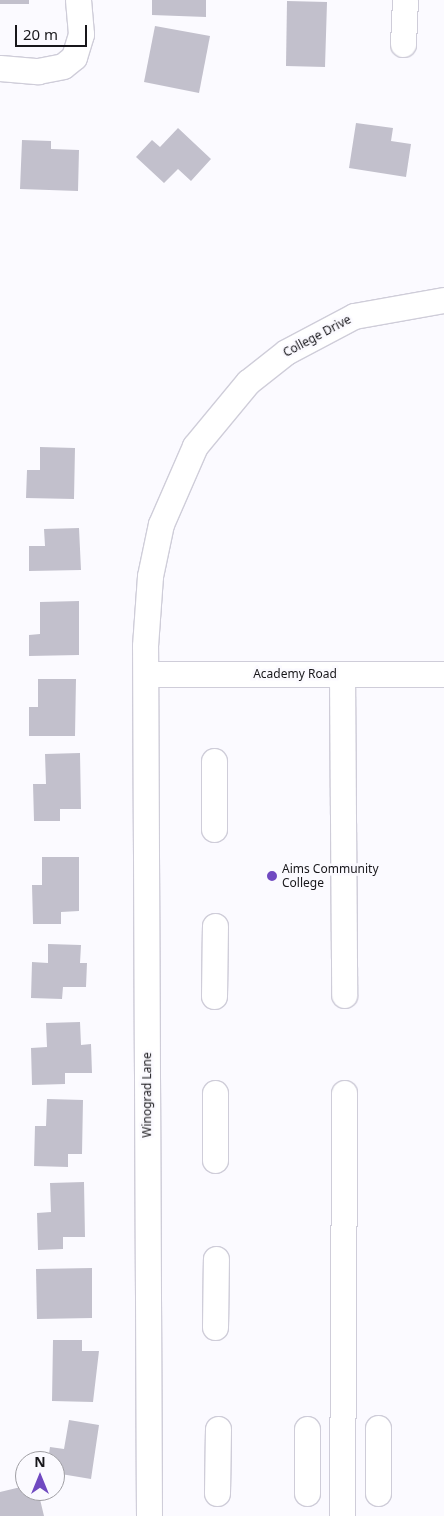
<!DOCTYPE html>
<style>
body{margin:0}
#map{position:relative;width:444px;height:1516px;overflow:hidden;background:#fbfaff;font-family:"Noto Sans",sans-serif}
div>[style]{position:absolute}
[style*='--x']{left:calc(var(--x)*1px);top:calc(var(--y)*1px);width:calc(var(--w)*1px);rotate:calc(var(--a)*1deg)}
.building>*{inset:0;background:#c2c0cc}
.roads{filter:drop-shadow(1px 0 #cfcdd9) drop-shadow(-1px 0 #cfcdd9) drop-shadow(0 1px #cfcdd9) drop-shadow(0 -1px #cfcdd9)}
.minor>*{height:25px;margin:-12.5px;padding:0 12.5px;transform-origin:12.5px;border-radius:12.5px;background:#fff}
.dots>*{width:14px;height:14px;translate:-50% -50%;box-sizing:border-box;border:2px solid #fbfaff;border-radius:50%}
span{translate:-50% -50%;white-space:nowrap;text-align:center;line-height:1.15;-webkit-text-stroke:5px #fbfaff;paint-order:stroke}
.street-label{font-size:12px;color:#18171b}
.poi-label{font-size:12px;color:#18171b}
.left{translate:0 -50%;text-align:left}
.north{position:absolute;left:15px;top:1451px;width:50px;height:50px;box-sizing:border-box;background:#fbfaff;border:1px solid #a09fa4;border-radius:50%;rotate:0deg;font-size:14px;font-weight:700;line-height:20px;text-align:center;color:#18171b}
.north::after{content:'';display:block;margin:auto;width:18px;height:22px;background:#7049c1;clip-path:polygon(50% 0,100% 100%,50% 72%,0 100%)}
.scale{position:absolute;left:15px;top:25px;width:72px;height:22px;box-sizing:border-box;border:2px solid #18171b;border-top:0;padding-left:6px;font-size:15px;line-height:18px;white-space:nowrap;color:#18171b;-webkit-text-stroke:4px #fbfaff;paint-order:stroke}
</style>
<div id="map">
<div class="building">
<i style="clip-path:polygon(0 0,29px 0,29px 4px,0 4px)"></i>
<i style="clip-path:polygon(152px 0,206px 0,206px 17px,152px 15px)"></i>
<i style="clip-path:polygon(287px 1px,327px 2px,325px 67px,286px 66px)"></i>
<i style="clip-path:polygon(155px 26px,210px 36px,199px 93px,144px 82px)"></i>
<i style="clip-path:polygon(356px 123px,393px 128px,391px 141px,411px 144px,406px 177px,349px 168px)"></i>
<i style="clip-path:polygon(178px 128px,211px 159px,191px 181px,178px 169px,164px 183px,136px 157px,152px 140px,160px 147px)"></i>
<i style="clip-path:polygon(22px 140px,51px 141px,51px 149px,79px 150px,78px 191px,20px 189px)"></i>
<i style="clip-path:polygon(40px 447px,75px 448px,74px 499px,26px 498px,27px 470px,40px 470px)"></i>
<i style="clip-path:polygon(79px 528px,81px 570px,29px 571px,29px 546px,45px 546px,44px 529px)"></i>
<i style="clip-path:polygon(79px 601px,79px 655px,29px 656px,29px 635px,40px 634px,40px 602px)"></i>
<i style="clip-path:polygon(38px 679px,76px 679px,75px 736px,29px 736px,29px 707px,38px 707px)"></i>
<i style="clip-path:polygon(80px 753px,81px 809px,60px 809px,60px 821px,34px 821px,33px 784px,46px 784px,45px 754px)"></i>
<i style="clip-path:polygon(42px 857px,79px 857px,79px 911px,61px 912px,61px 924px,33px 924px,32px 885px,42px 885px)"></i>
<i style="clip-path:polygon(48px 944px,81px 945px,80px 963px,87px 963px,86px 987px,63px 987px,62px 999px,31px 998px,32px 962px,48px 963px)"></i>
<i style="clip-path:polygon(80px 1022px,81px 1045px,91px 1044px,92px 1073px,65px 1073px,65px 1084px,32px 1085px,31px 1048px,47px 1047px,46px 1023px)"></i>
<i style="clip-path:polygon(47px 1099px,83px 1100px,82px 1154px,68px 1154px,68px 1167px,34px 1166px,35px 1126px,46px 1126px)"></i>
<i style="clip-path:polygon(84px 1182px,85px 1237px,63px 1237px,63px 1249px,38px 1250px,37px 1213px,51px 1212px,50px 1183px)"></i>
<i style="clip-path:polygon(92px 1268px,92px 1318px,37px 1319px,36px 1269px)"></i>
<i style="clip-path:polygon(53px 1340px,82px 1340px,82px 1351px,99px 1351px,93px 1402px,52px 1401px)"></i>
<i style="clip-path:polygon(69px 1420px,99px 1425px,91px 1479px,55px 1473px,55px 1461px,48px 1461px,50px 1447px,64px 1449px)"></i>
<i style="clip-path:polygon(25px 1486px,25px 1491px,38px 1491px,44px 1516px,0 1516px,0 1492px)"></i>
</div>
<div class="roads">
<div class="minor">
<i style="--x:403;--y:44;--w:44;--a:-87.4"></i>
<i style="--x:0;--y:68;--w:38;--a:5"></i>
<i style="--x:38;--y:71;--w:25;--a:-11"></i>
<i style="--x:63;--y:66;--w:14;--a:-39"></i>
<i style="--x:74;--y:57;--w:24;--a:-73"></i>
<i style="--x:81;--y:34;--w:34;--a:-95"></i>
<i style="--x:146;--y:674;--w:298;--a:0"></i>
<i style="--x:342;--y:674;--w:321;--a:89.6"></i>
<i style="--x:214;--y:761;--w:68;--a:90"></i>
<i style="--x:214;--y:996;--w:70;--a:-89.2"></i>
<i style="--x:215;--y:1093;--w:67;--a:90"></i>
<i style="--x:215;--y:1327;--w:68;--a:-89.2"></i>
<i style="--x:378;--y:1428;--w:65;--a:90"></i>
<i style="--x:217;--y:1493;--w:64;--a:-89.1"></i>
<i style="--x:307;--y:1493;--w:64;--a:-90"></i>
<i style="--x:149;--y:1516;--w:870;--a:-90.26"></i>
<i style="--x:145;--y:646;--w:70;--a:-85.9"></i>
<i style="--x:150;--y:576;--w:53;--a:-78.1"></i>
<i style="--x:161;--y:524;--w:85;--a:-66.4"></i>
<i style="--x:195;--y:446;--w:83;--a:-50.4"></i>
<i style="--x:248;--y:382;--w:48;--a:-38.3"></i>
<i style="--x:286;--y:352;--w:77;--a:-27.9"></i>
<i style="--x:354;--y:316;--w:91;--a:-10.1"></i>
<i style="--x:342;--y:1516;--w:423;--a:-89.7"></i>
</div>
</div>
<div class="dots">
<i style="left:272px;top:876px;background:#7049c1"></i>
</div>
<div class="street-label">
<span style="left:317px;top:336px;rotate:-28deg">College Drive</span>
<span style="left:295px;top:674px">Academy Road</span>
<span style="left:147px;top:1095px;rotate:-90deg">Winograd Lane</span>
</div>
<div class="poi-label">
<span class="left" style="left:282px;top:876px">Aims Community<br>College</span>
</div>
<div class="north">N</div>
<div class="scale">20 m</div>
</div>
